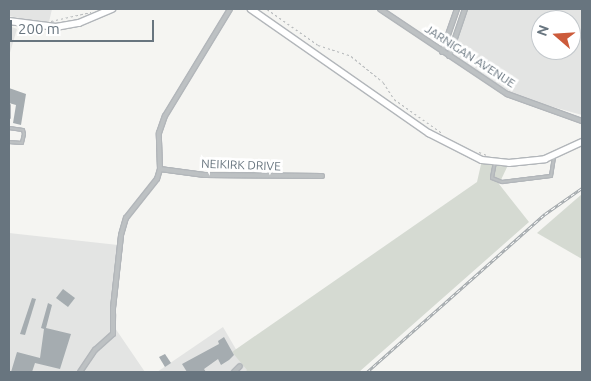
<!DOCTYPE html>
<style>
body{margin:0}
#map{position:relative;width:591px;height:381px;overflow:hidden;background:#f5f5f2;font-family:Ubuntu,sans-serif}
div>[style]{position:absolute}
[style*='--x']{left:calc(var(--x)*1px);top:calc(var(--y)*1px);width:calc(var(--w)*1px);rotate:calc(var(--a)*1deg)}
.built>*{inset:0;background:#e3e4e3}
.green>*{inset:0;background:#d5dad2}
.building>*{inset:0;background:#a5acb0}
.path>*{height:1px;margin-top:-0.5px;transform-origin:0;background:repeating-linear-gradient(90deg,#b7babc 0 2.5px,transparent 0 5px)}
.roads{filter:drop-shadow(1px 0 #b2b6ba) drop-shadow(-1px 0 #b2b6ba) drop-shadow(0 1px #b2b6ba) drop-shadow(0 -1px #b2b6ba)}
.service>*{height:2px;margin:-1px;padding:0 1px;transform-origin:1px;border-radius:1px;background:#bdc1c3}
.minor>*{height:4px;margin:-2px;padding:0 2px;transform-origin:2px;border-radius:2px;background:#bdc1c3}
.secondary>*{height:5.5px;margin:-2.75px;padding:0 2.75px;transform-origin:2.75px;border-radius:2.75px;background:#fff}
.rail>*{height:3px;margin-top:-1.5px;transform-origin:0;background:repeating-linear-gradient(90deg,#fff 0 4px,#9fa5a9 0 8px);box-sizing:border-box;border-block:1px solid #9fa5a9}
span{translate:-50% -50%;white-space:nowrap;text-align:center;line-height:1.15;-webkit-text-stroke:5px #fff;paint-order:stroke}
.street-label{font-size:12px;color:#68757f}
.frame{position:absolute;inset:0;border:10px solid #68757f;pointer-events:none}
.north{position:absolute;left:531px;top:10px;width:50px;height:50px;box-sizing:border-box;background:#fff;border:1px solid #c3c8cc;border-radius:50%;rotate:289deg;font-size:14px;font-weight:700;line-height:20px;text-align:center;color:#68757f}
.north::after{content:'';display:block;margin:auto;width:18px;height:22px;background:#cc5b3b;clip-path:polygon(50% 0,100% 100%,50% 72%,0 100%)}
.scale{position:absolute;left:10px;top:20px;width:144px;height:22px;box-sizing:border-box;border:2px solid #68757f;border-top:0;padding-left:6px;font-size:15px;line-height:18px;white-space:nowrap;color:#68757f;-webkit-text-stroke:4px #fff;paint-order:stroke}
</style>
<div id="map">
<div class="built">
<i style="clip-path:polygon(9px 9px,52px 9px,49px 22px,40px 22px,9px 16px)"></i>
<i style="clip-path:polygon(evenodd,465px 9px,582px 9px,582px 115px,521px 98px,449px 56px,465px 9px,541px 20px,571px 20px,571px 50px,541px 50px,541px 20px)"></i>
<i style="clip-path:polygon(9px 26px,17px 29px,9px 56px)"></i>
<i style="clip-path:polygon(9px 233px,118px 245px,113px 306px,117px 315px,115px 328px,145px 372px,9px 372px)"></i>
<i style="clip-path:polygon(223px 327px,248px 370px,245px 372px,157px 372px)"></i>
</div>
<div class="green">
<i style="clip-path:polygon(482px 160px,509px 163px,499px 184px,529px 222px,359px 372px,245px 372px,247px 370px,232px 352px,477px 182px)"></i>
<i style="clip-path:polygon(582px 194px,582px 259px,537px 233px)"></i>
</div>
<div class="building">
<i style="clip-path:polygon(9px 88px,26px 94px,21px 125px,13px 123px,16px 105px,9px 103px)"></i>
<i style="clip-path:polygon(63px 289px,75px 298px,68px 307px,56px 298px)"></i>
<i style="clip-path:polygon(32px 298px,36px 299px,25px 335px,20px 334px)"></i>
<i style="clip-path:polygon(48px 303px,52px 305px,46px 328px,71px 334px,60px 369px,35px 363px,32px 372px,11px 372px,17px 352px,40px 358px,44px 329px,41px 328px)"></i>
<i style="clip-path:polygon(224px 337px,234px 355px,229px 360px,221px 365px,218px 359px,204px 369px,206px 372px,187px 372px,182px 364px,219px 344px,218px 341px)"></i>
<i style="clip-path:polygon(165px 354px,171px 363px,165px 367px,159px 357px)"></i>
</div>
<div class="path">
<i style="--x:267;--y:9;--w:62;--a:35.2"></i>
<i style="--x:318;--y:45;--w:35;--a:18"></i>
<i style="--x:351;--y:56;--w:41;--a:39.1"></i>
<i style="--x:383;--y:82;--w:20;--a:57"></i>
<i style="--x:394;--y:99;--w:59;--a:35.3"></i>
<i style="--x:51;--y:21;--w:41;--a:-12.7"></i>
<i style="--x:479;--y:152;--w:9;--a:21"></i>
</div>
<div class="roads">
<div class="service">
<i style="--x:9;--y:106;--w:11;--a:90"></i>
<i style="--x:9;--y:128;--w:14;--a:8"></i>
<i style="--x:23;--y:130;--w:4;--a:76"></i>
<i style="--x:24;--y:134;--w:9;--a:103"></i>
<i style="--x:22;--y:143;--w:13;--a:-176"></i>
<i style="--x:495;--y:162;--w:16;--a:101"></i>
<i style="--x:492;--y:178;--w:11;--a:22"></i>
<i style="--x:502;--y:182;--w:49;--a:-7"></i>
<i style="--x:551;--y:176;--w:18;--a:-81"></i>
</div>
<div class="minor">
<i style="--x:380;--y:9;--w:153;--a:33.8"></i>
<i style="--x:507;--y:94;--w:80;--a:19.8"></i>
<i style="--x:442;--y:52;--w:46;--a:-70.8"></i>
<i style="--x:449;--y:56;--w:50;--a:-71.2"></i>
<i style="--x:160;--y:169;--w:45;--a:7.6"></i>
<i style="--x:205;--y:175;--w:117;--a:0.5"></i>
<i style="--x:80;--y:372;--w:27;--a:-56"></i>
<i style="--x:95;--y:350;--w:24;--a:-42"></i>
<i style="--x:113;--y:334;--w:26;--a:-90"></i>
<i style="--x:113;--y:308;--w:73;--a:-83.7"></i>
<i style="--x:121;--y:235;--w:18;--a:-74"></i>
<i style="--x:126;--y:218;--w:50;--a:-51.5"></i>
<i style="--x:157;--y:179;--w:10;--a:-73"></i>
<i style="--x:160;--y:169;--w:36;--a:-92"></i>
<i style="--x:159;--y:133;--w:18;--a:-71"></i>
<i style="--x:165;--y:116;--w:125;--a:-58.7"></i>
<i style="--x:234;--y:372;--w:8;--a:-45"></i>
</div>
<div class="secondary">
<i style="--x:251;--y:9;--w:217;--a:34.9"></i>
<i style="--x:429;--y:133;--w:59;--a:27"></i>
<i style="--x:482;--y:160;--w:27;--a:6"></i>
<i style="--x:509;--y:163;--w:36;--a:-6"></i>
<i style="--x:545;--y:159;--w:41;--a:-24.7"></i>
<i style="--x:9;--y:21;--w:47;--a:7.3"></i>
<i style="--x:56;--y:27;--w:23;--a:-10"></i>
<i style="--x:79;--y:23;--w:36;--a:-23"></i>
</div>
</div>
<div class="rail">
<i style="--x:367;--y:372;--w:238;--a:-41.6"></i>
<i style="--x:545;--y:214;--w:45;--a:-35.1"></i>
</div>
<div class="street-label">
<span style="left:470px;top:56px;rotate:33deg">JARNIGAN AVENUE</span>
<span style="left:241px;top:165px;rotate:2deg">NEIKIRK DRIVE</span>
</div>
<div class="frame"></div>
<div class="north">N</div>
<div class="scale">200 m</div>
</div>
